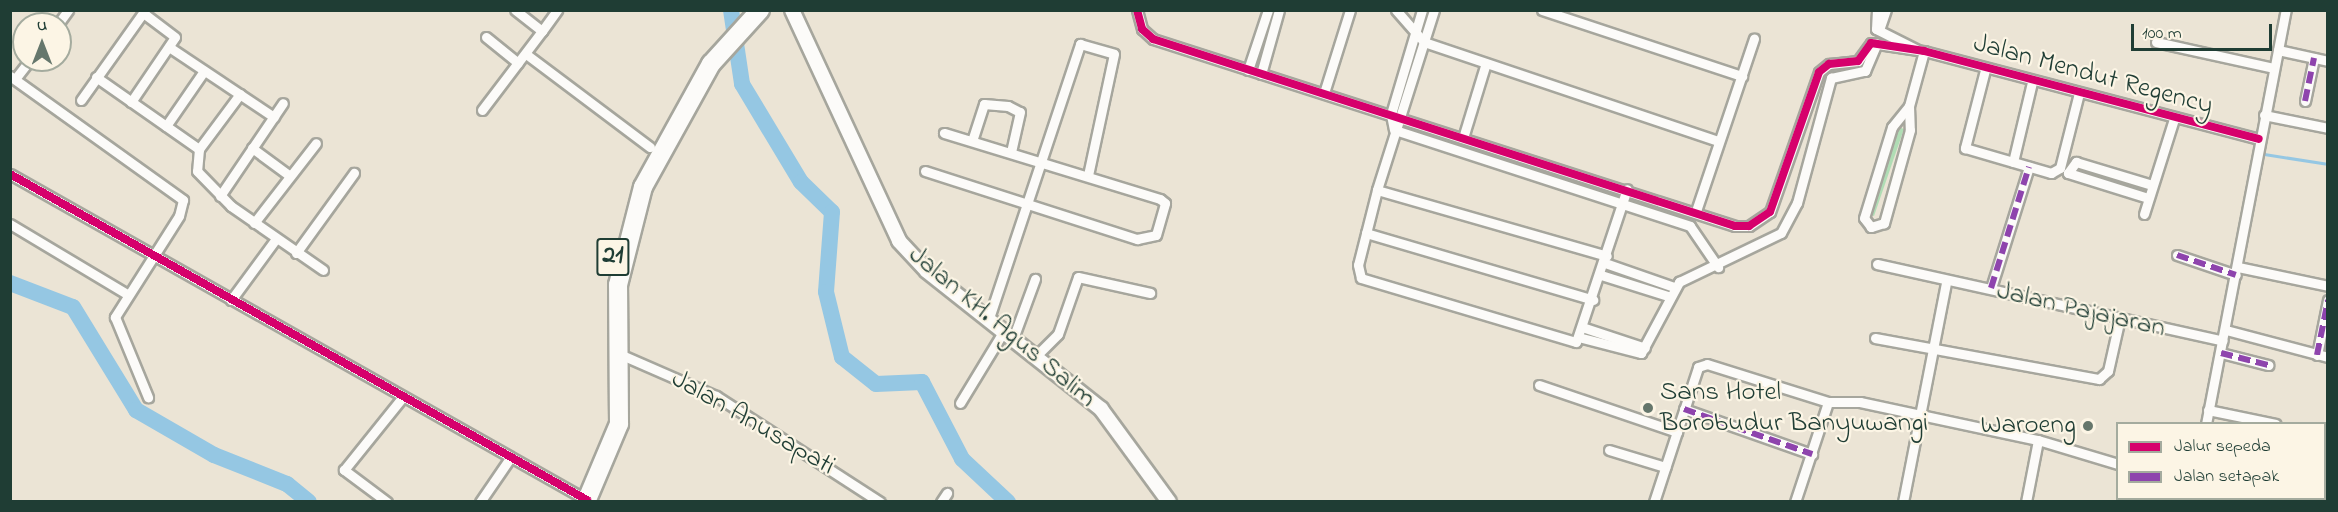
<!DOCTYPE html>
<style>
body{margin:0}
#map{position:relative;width:2338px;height:512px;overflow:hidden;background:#ebe4d5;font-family:"Indie Flower",sans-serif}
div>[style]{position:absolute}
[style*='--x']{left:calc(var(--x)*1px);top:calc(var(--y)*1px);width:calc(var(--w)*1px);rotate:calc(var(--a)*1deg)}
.green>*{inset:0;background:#b0ddb5}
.stream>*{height:3px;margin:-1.5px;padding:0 1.5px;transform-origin:1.5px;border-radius:1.5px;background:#95c7e3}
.river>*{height:16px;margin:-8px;padding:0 8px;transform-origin:8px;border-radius:8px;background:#95c7e3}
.roads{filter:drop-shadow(2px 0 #a6a69d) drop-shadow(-2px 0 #a6a69d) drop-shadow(0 2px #a6a69d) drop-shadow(0 -2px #a6a69d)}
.street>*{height:9px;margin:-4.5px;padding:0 4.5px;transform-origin:4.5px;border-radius:4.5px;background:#fcfbf9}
.secondary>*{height:14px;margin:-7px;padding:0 7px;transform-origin:7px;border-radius:7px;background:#fcfbf9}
.highway>*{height:18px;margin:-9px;padding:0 9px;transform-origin:9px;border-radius:9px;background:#fcfbf9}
.quiet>*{height:6px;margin-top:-3px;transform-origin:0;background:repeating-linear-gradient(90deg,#8e44ad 0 12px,transparent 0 18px)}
.cycleway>*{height:8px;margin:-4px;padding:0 4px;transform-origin:4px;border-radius:4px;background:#d6006c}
.dots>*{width:16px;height:16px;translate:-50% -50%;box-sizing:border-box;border:3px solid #fcf5e5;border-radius:50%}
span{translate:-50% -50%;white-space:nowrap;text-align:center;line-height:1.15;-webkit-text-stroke:4.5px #fcf5e5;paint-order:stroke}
.shield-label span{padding:2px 4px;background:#fcf5e5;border:2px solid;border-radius:4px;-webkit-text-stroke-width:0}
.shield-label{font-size:26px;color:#1f3d34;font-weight:700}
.street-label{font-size:27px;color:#1f3d34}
.poi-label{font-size:27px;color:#1f3d34}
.left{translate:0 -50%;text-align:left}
.right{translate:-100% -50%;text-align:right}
.frame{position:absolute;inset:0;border:12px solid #1f3d34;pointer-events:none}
.legend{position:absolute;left:2116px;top:422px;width:210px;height:78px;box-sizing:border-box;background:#fcf5e5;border:2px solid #a4ab9e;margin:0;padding:8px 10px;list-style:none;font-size:18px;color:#1f3d34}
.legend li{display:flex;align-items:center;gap:12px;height:30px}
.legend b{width:30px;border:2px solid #a4ab9e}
.north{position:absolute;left:12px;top:12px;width:60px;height:60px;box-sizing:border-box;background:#fcf5e5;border:2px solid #a4ab9e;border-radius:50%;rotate:0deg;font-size:16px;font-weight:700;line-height:24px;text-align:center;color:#1f3d34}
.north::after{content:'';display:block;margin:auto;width:21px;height:27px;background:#66776c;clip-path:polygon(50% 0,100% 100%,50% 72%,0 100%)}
.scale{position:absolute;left:2131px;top:24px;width:141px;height:27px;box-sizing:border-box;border:3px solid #1f3d34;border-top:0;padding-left:8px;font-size:18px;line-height:21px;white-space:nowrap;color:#1f3d34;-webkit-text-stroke:4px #fcf5e5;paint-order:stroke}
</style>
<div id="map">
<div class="green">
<i style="clip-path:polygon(1896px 126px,1904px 129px,1874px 216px,1866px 213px)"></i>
</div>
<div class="stream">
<i style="--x:2264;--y:154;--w:65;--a:8.9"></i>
</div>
<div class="river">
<i style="--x:731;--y:10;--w:75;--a:81.5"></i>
<i style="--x:742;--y:84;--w:114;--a:59"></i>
<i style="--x:801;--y:182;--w:43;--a:44.1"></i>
<i style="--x:832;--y:212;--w:80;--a:94.3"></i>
<i style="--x:826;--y:292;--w:67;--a:76.2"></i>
<i style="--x:842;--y:357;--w:43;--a:38.5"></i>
<i style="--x:876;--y:384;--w:46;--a:-2.5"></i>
<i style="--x:922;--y:382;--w:87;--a:62.5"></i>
<i style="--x:962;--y:459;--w:63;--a:43.1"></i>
<i style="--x:10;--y:283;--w:67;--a:20.9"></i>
<i style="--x:73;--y:307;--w:121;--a:58.5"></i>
<i style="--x:136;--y:410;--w:90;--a:30"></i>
<i style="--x:214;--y:455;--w:79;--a:21.7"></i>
<i style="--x:287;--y:484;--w:28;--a:39"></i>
</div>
<div class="roads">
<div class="street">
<i style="--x:1137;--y:10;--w:20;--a:75"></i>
<i style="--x:1142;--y:29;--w:15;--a:42"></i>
<i style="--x:1153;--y:39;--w:611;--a:17.81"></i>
<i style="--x:1735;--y:226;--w:14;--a:0"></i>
<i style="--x:1749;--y:226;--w:25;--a:-34"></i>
<i style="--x:1770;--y:212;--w:148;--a:-70.7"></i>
<i style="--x:1819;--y:72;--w:13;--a:-39"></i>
<i style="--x:1829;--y:64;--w:29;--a:-6"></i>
<i style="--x:1858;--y:61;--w:22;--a:-54"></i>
<i style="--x:1871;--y:43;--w:54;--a:8.6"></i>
<i style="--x:1924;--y:51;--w:346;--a:14.7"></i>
<i style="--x:1396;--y:10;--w:43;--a:48.8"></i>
<i style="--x:1424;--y:42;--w:311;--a:18.6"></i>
<i style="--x:1434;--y:10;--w:189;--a:107.6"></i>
<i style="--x:1377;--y:190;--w:77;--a:104.2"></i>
<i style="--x:1358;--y:265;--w:13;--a:77"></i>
<i style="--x:1361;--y:278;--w:224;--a:16.6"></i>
<i style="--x:1576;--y:342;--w:161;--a:-71.6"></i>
<i style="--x:1542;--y:10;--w:211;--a:18.3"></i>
<i style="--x:1877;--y:10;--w:19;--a:93"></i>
<i style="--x:1876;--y:29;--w:45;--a:26.6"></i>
<i style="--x:58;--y:24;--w:17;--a:-54"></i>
<i style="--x:1879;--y:30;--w:21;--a:-71"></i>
<i style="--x:542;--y:31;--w:26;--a:-54"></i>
<i style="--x:486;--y:37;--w:41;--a:39.1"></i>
<i style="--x:2156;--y:42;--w:120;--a:12.5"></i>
<i style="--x:169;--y:47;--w:126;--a:33.7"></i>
<i style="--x:2278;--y:50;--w:51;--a:12.4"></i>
<i style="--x:526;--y:54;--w:155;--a:36.9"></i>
<i style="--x:1248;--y:70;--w:63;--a:-71.6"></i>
<i style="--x:1985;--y:70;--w:81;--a:104.4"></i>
<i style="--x:1965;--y:148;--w:90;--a:16.2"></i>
<i style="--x:2051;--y:173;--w:10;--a:-29"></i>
<i style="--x:2060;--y:168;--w:77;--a:-75.8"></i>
<i style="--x:1261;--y:74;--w:66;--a:-74.3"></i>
<i style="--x:10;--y:76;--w:213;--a:35.6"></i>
<i style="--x:183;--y:200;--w:16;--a:104"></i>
<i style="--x:179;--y:216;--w:120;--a:122.4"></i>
<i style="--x:115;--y:317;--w:87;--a:67.6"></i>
<i style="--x:96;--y:77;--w:126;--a:35"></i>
<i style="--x:15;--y:79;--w:24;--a:-52"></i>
<i style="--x:1324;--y:93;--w:87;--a:-72.6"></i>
<i style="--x:240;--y:94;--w:69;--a:126.7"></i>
<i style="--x:199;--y:149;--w:22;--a:95"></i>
<i style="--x:197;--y:171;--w:49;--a:45.8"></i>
<i style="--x:231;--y:206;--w:112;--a:34.8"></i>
<i style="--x:81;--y:100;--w:110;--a:-54.6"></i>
<i style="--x:2305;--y:101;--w:44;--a:-78.2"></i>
<i style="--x:131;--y:102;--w:78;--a:-55.9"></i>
<i style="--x:175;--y:37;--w:40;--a:-143"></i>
<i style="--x:1909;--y:106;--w:24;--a:88"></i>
<i style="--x:1910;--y:130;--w:97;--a:105.6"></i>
<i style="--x:1884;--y:223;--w:14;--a:163"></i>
<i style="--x:1871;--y:227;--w:11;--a:-128"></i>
<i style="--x:1864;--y:218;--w:95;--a:-72.9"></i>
<i style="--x:1892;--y:127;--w:27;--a:-51"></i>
<i style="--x:1909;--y:106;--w:57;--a:-74.7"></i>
<i style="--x:482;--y:110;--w:99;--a:-52.8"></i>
<i style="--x:542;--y:31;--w:34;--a:-142"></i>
<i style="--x:2264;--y:115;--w:65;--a:11.5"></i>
<i style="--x:166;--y:126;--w:67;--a:-55.4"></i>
<i style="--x:1394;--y:130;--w:16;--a:-101"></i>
<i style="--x:1391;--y:114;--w:109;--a:-73.4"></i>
<i style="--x:1398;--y:131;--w:307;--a:18"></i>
<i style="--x:1690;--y:226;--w:50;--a:55.7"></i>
<i style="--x:1463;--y:138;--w:78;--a:-73"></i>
<i style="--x:972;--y:141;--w:39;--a:-72"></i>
<i style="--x:984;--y:104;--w:24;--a:5"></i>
<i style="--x:1008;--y:106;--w:13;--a:27"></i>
<i style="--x:1020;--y:112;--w:41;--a:102.7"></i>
<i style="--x:252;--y:148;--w:47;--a:36.4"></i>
<i style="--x:2013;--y:162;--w:82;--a:-76.6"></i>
<i style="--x:925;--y:171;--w:223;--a:17.8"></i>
<i style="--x:1137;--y:239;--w:19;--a:-12"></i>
<i style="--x:1156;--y:235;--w:33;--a:-74"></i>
<i style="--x:1165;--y:203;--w:6;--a:-141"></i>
<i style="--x:1160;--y:199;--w:226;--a:-163"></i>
<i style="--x:10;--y:174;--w:663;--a:29.47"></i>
<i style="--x:1377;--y:190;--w:239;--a:16"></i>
<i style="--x:220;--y:196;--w:112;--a:-55.9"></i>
<i style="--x:2148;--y:198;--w:84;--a:-162.6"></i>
<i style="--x:2068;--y:173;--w:14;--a:-54"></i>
<i style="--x:2076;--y:162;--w:79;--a:16.8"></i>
<i style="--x:1696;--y:211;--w:182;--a:-71.4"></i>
<i style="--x:2144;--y:214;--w:100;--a:-72.5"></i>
<i style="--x:254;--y:223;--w:101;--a:-52.2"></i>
<i style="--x:10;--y:224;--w:136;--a:30.9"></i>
<i style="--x:1366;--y:233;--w:237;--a:16.4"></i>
<i style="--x:296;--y:253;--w:99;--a:-54.1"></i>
<i style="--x:2177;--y:255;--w:62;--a:18.7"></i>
<i style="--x:1605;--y:263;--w:73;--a:19.2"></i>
<i style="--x:1877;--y:264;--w:354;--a:12.5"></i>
<i style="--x:2238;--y:267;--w:92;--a:11.9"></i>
<i style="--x:1601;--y:275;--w:70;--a:17.4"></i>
<i style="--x:1991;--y:288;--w:127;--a:-72.6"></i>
<i style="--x:231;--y:300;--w:74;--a:-53.7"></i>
<i style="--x:989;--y:318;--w:289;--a:-71.6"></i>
<i style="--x:1080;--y:44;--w:35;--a:16"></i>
<i style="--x:1114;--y:54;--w:124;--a:102.1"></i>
<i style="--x:1585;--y:328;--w:63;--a:18.4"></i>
<i style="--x:2226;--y:330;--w:106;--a:14.8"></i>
<i style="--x:1014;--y:336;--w:61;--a:-69.8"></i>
<i style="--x:1582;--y:338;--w:61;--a:14.3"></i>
<i style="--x:1641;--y:353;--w:81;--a:-61.8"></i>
<i style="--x:1679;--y:282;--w:113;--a:-25.7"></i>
<i style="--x:1781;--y:233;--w:34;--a:-62"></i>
<i style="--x:1797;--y:203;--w:130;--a:-74.8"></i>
<i style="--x:1831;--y:78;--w:35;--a:-12"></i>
<i style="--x:1865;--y:71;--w:30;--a:-67"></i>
<i style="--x:1875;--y:338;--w:228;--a:10.4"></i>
<i style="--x:2099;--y:379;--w:12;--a:-42"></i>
<i style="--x:2108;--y:371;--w:50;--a:-77.3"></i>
<i style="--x:617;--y:353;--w:108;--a:23.5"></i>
<i style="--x:716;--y:396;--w:195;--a:32.9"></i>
<i style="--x:2221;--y:353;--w:49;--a:14.3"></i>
<i style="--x:1038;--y:354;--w:28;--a:-45"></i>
<i style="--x:1058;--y:334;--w:60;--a:-70.7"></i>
<i style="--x:1078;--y:277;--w:74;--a:12.5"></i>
<i style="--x:2317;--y:355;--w:56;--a:-78.7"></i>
<i style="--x:1539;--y:385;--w:146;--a:18.8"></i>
<i style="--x:960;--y:403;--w:87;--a:-58.7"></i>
<i style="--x:1684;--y:409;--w:136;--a:19.4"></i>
<i style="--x:2208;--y:410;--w:69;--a:11.6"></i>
<i style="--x:2206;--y:424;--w:422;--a:-79.1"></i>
<i style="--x:2324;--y:433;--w:4;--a:0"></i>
<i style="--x:1609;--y:450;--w:59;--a:16.9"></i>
<i style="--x:2250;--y:498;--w:16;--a:14"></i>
<i style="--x:387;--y:502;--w:54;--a:-143.3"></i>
<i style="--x:344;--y:470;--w:91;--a:-51.2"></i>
<i style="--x:480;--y:502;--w:53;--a:-55.7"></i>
<i style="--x:941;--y:502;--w:11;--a:-56"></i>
<i style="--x:1654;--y:502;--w:142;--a:-71.9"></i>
<i style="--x:1698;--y:367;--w:9;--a:-18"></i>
<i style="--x:1707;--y:364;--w:127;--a:17.4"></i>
<i style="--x:1828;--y:402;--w:32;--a:0"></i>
<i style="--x:1860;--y:402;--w:182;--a:12.1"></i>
<i style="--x:2038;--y:440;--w:84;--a:16.7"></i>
<i style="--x:1795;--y:502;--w:105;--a:-71.7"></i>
<i style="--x:1903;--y:502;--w:224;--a:-78.9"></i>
<i style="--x:2026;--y:502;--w:63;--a:-79"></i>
<i style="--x:2191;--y:502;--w:4;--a:-76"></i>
</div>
<div class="secondary">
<i style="--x:792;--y:10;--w:255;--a:65.1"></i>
<i style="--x:899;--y:241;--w:41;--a:47"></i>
<i style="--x:927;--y:271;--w:222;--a:38.4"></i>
<i style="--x:1101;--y:409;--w:115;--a:53.8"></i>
</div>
<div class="highway">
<i style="--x:586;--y:502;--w:85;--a:-67.1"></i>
<i style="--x:619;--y:424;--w:139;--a:-90.4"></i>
<i style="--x:618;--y:285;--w:101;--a:-75.7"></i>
<i style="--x:643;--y:187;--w:141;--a:-61.1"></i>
<i style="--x:711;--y:64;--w:73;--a:-47.8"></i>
</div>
</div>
<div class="quiet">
<i style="--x:2305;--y:101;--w:44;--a:-78.2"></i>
<i style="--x:2177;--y:255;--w:62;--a:18.7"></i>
<i style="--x:1991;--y:288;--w:127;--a:-72.6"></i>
<i style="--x:2221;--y:353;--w:49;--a:14.3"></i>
<i style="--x:2317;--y:355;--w:56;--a:-78.7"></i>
<i style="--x:1684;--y:409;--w:136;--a:19.4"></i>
</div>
<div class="cycleway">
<i style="--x:1137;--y:10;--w:20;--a:75"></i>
<i style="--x:1142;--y:29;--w:15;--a:42"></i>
<i style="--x:1153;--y:39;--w:611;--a:17.81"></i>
<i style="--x:1735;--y:226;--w:14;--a:0"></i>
<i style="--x:1749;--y:226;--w:25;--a:-34"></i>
<i style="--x:1770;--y:212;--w:148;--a:-70.7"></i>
<i style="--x:1819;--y:72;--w:13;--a:-39"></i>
<i style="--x:1829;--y:64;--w:29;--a:-6"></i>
<i style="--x:1858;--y:61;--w:22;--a:-54"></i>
<i style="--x:1871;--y:43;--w:54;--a:8.6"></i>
<i style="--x:1924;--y:51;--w:346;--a:14.7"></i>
<i style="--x:10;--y:174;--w:663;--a:29.47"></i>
</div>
<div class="dots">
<i style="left:1648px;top:408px;background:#66776c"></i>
<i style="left:2088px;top:426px;background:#66776c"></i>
</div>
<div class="shield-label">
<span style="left:613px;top:257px">21</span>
</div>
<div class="street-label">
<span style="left:2093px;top:75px;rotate:15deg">Jalan Mendut Regency</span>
<span style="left:2081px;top:310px;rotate:13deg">Jalan Pajajaran</span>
<span style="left:1002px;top:327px;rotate:40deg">Jalan KH. Agus Salim</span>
<span style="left:753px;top:423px;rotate:30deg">Jalan Anusapati</span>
</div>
<div class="poi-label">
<span class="left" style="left:1660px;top:408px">Sans Hotel<br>Borobudur Banyuwangi</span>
<span class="right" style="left:2076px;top:426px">Waroeng</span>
</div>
<div class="frame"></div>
<ul class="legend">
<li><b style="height:8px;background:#d6006c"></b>Jalur sepeda</li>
<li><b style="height:8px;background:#8e44ad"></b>Jalan setapak</li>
</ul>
<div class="north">U</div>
<div class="scale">100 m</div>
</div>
